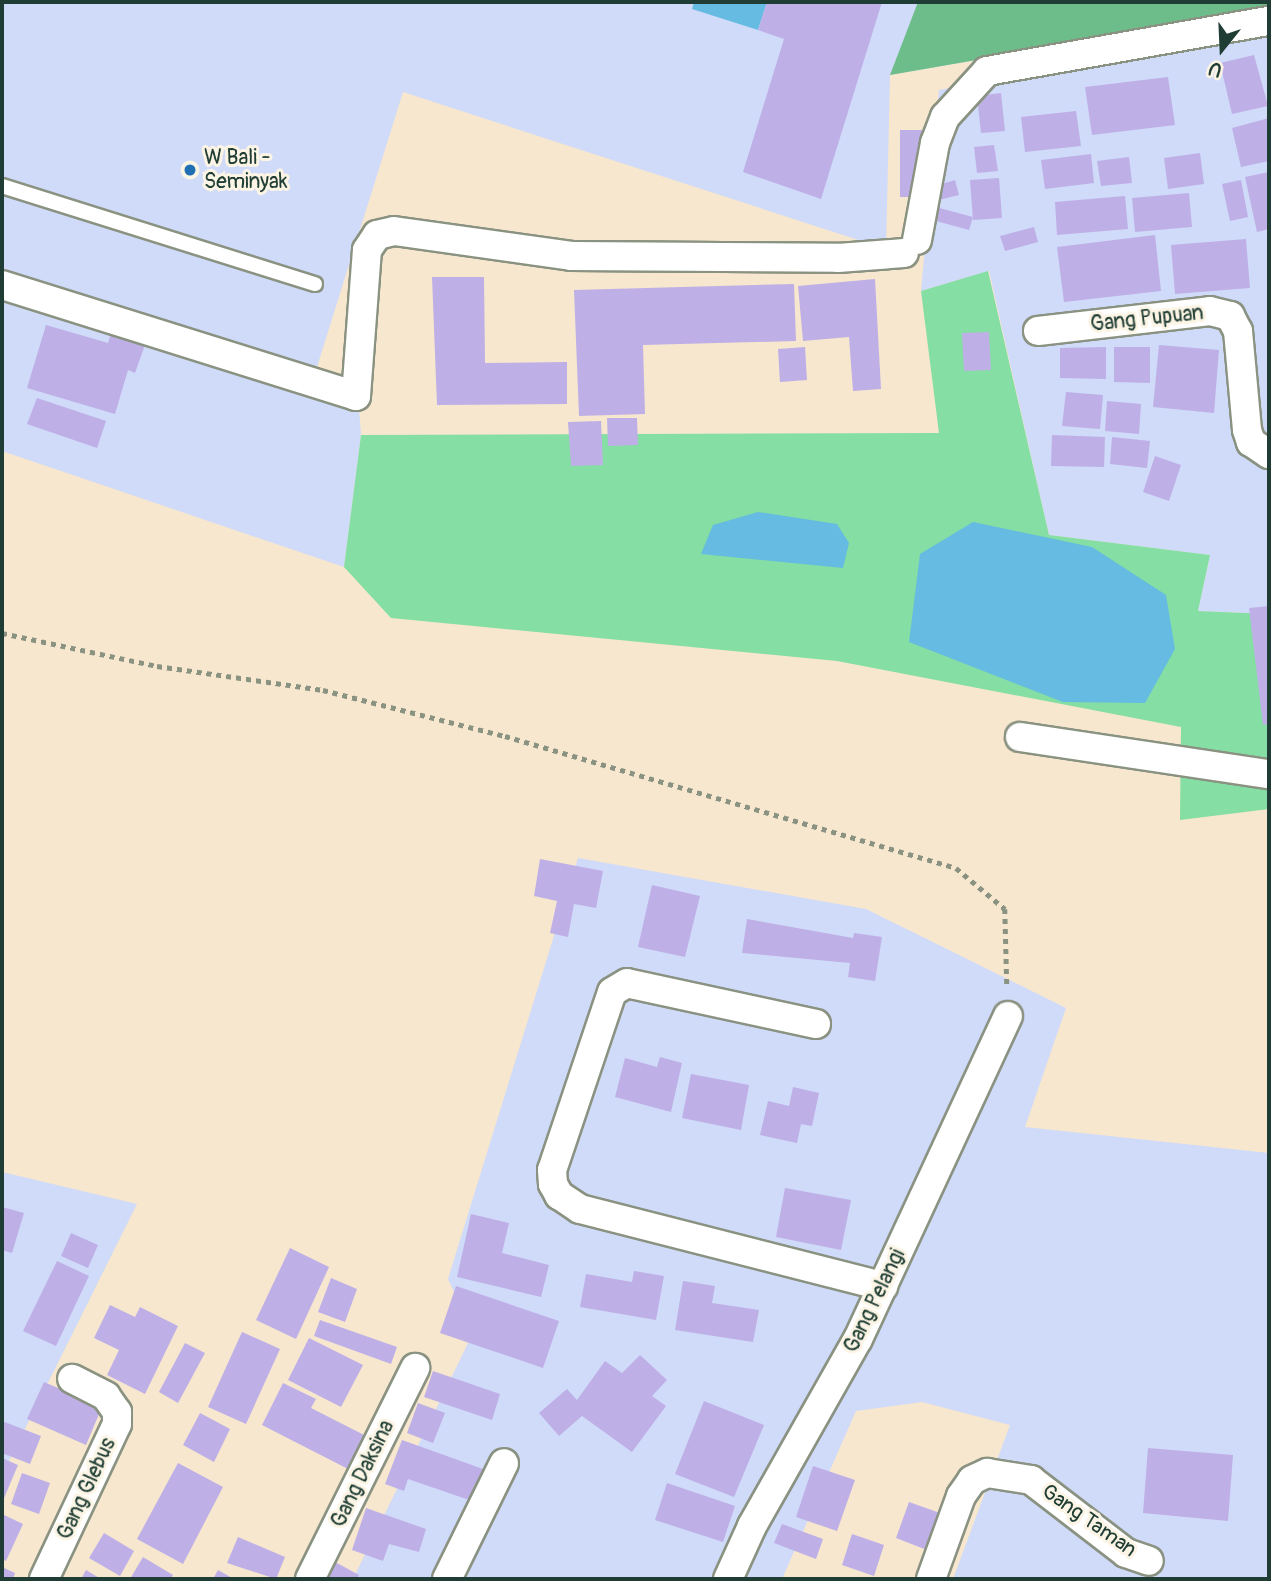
<!DOCTYPE html>
<style>
body{margin:0}
#map{position:relative;width:1271px;height:1581px;overflow:hidden;background:#f6e7ce;font-family:Pangolin,sans-serif}
div>[style]{position:absolute}
[style*='--x']{left:calc(var(--x)*1px);top:calc(var(--y)*1px);width:calc(var(--w)*1px);rotate:calc(var(--a)*1deg)}
.built>*{inset:0;background:#d0daf9}
.green>*{inset:0;background:#85dea3}
.forest>*{inset:0;background:#6cbd89}
.water>*{inset:0;background:#65bbe1}
.building>*{inset:0;background:#beb0e7}
.path>*{height:4.5px;margin-top:-2.25px;transform-origin:0;background:repeating-linear-gradient(90deg,#8a9281 0 5px,transparent 0 10px)}
.roads{filter:drop-shadow(2px 0 #8a9281) drop-shadow(-2px 0 #8a9281) drop-shadow(0 2px #8a9281) drop-shadow(0 -2px #8a9281)}
.service>*{height:14px;margin:-7px;padding:0 7px;transform-origin:7px;border-radius:7px;background:#fff}
.minor>*{height:28px;margin:-14px;padding:0 14px;transform-origin:14px;border-radius:14px;background:#fff}
.dots>*{width:19px;height:19px;translate:-50% -50%;box-sizing:border-box;border:4px solid #fcf5e5;border-radius:50%}
span{translate:-50% -50%;white-space:nowrap;text-align:center;line-height:1.15;-webkit-text-stroke:6px #fcf5e5;paint-order:stroke}
.poi-label{font-size:21px;color:#1f3d34}
.left{translate:0 -50%;text-align:left}
.street-label{font-size:21px;color:#1f3d34}
.frame{position:absolute;inset:0;border:4px solid #1f3d34;pointer-events:none}
.north{position:absolute;left:1187px;top:14px;width:70px;height:70px;-webkit-text-stroke:5px #fcf5e5;paint-order:stroke;rotate:198deg;font-size:19px;font-weight:700;line-height:28px;text-align:center;color:#1f3d34}
.north::after{content:'';display:block;margin:auto;width:24px;height:32px;background:#1f3d34;clip-path:polygon(50% 0,100% 100%,50% 72%,0 100%)}
</style>
<div id="map">
<div class="built">
<i style="clip-path:polygon(2px 2px,1269px 2px,1269px 9px,890px 75px,886px 249px,403px 92px,317px 367px,357px 380px,361px 435px,344px 567px,2px 451px)"></i>
<i style="clip-path:polygon(1269px 30px,1269px 614px,1198px 611px,1210px 555px,1049px 535px,989px 271px,921px 291px,939px 90px)"></i>
<i style="clip-path:polygon(578px 858px,866px 909px,1066px 1008px,1025px 1127px,1269px 1153px,1269px 1579px,953px 1579px,1010px 1425px,922px 1402px,856px 1411px,782px 1579px,353px 1579px,473px 1333px,448px 1279px)"></i>
<i style="clip-path:polygon(2px 1172px,137px 1204px,2px 1475px)"></i>
</div>
<div class="green">
<i style="clip-path:polygon(988px 271px,1049px 535px,1210px 555px,1198px 611px,1269px 614px,1269px 809px,1180px 820px,1181px 727px,837px 661px,391px 618px,344px 567px,361px 435px,939px 433px,921px 291px)"></i>
</div>
<div class="forest">
<i style="clip-path:polygon(918px 2px,1269px 2px,1269px 9px,890px 75px)"></i>
</div>
<div class="water">
<i style="clip-path:polygon(694px 2px,767px 2px,758px 30px,692px 9px)"></i>
<i style="clip-path:polygon(758px 512px,837px 524px,849px 543px,843px 568px,701px 554px,713px 525px)"></i>
<i style="clip-path:polygon(973px 522px,1092px 547px,1166px 595px,1175px 649px,1145px 703px,1063px 702px,909px 642px,920px 554px)"></i>
</div>
<div class="building">
<i style="clip-path:polygon(767px 2px,882px 2px,821px 199px,743px 172px,784px 39px,758px 30px)"></i>
<i style="clip-path:polygon(1254px 55px,1268px 106px,1232px 114px,1220px 63px)"></i>
<i style="clip-path:polygon(1168px 77px,1175px 125px,1092px 135px,1085px 87px)"></i>
<i style="clip-path:polygon(1001px 93px,1005px 131px,981px 133px,977px 96px)"></i>
<i style="clip-path:polygon(1076px 111px,1081px 146px,1025px 152px,1021px 117px)"></i>
<i style="clip-path:polygon(1269px 118px,1269px 161px,1241px 167px,1232px 128px)"></i>
<i style="clip-path:polygon(900px 130px,925px 130px,924px 197px,900px 197px)"></i>
<i style="clip-path:polygon(994px 145px,998px 171px,977px 173px,974px 147px)"></i>
<i style="clip-path:polygon(1200px 153px,1204px 184px,1168px 189px,1164px 158px)"></i>
<i style="clip-path:polygon(1091px 154px,1094px 183px,1045px 189px,1041px 160px)"></i>
<i style="clip-path:polygon(1129px 157px,1132px 183px,1101px 186px,1097px 161px)"></i>
<i style="clip-path:polygon(1269px 172px,1269px 229px,1257px 232px,1245px 177px)"></i>
<i style="clip-path:polygon(999px 178px,1002px 218px,973px 220px,970px 180px)"></i>
<i style="clip-path:polygon(955px 180px,959px 195px,939px 200px,935px 186px)"></i>
<i style="clip-path:polygon(1241px 180px,1248px 217px,1230px 221px,1222px 184px)"></i>
<i style="clip-path:polygon(1189px 193px,1192px 227px,1135px 232px,1132px 198px)"></i>
<i style="clip-path:polygon(1125px 196px,1128px 229px,1057px 235px,1055px 202px)"></i>
<i style="clip-path:polygon(932px 206px,973px 217px,969px 230px,929px 219px)"></i>
<i style="clip-path:polygon(1034px 227px,1038px 242px,1005px 251px,1000px 236px)"></i>
<i style="clip-path:polygon(1155px 235px,1161px 291px,1064px 302px,1057px 247px)"></i>
<i style="clip-path:polygon(1246px 239px,1250px 288px,1175px 294px,1171px 245px)"></i>
<i style="clip-path:polygon(432px 277px,484px 277px,485px 363px,567px 362px,567px 404px,437px 405px)"></i>
<i style="clip-path:polygon(875px 279px,881px 389px,853px 391px,849px 337px,803px 341px,798px 286px)"></i>
<i style="clip-path:polygon(794px 284px,796px 341px,643px 345px,645px 414px,579px 416px,574px 290px)"></i>
<i style="clip-path:polygon(46px 325px,108px 343px,112px 330px,146px 342px,135px 373px,128px 370px,115px 414px,27px 388px)"></i>
<i style="clip-path:polygon(989px 332px,991px 370px,964px 371px,962px 333px)"></i>
<i style="clip-path:polygon(1159px 345px,1219px 350px,1214px 413px,1153px 407px)"></i>
<i style="clip-path:polygon(805px 347px,807px 380px,780px 382px,778px 349px)"></i>
<i style="clip-path:polygon(1106px 347px,1106px 379px,1060px 378px,1060px 348px)"></i>
<i style="clip-path:polygon(1114px 347px,1150px 347px,1150px 383px,1114px 382px)"></i>
<i style="clip-path:polygon(1066px 392px,1103px 395px,1100px 429px,1062px 426px)"></i>
<i style="clip-path:polygon(37px 398px,106px 421px,97px 448px,27px 424px)"></i>
<i style="clip-path:polygon(1107px 401px,1141px 404px,1139px 434px,1105px 431px)"></i>
<i style="clip-path:polygon(607px 418px,637px 418px,638px 445px,608px 446px)"></i>
<i style="clip-path:polygon(601px 421px,603px 465px,571px 466px,568px 422px)"></i>
<i style="clip-path:polygon(1052px 435px,1105px 437px,1104px 467px,1051px 466px)"></i>
<i style="clip-path:polygon(1112px 437px,1150px 441px,1147px 468px,1110px 464px)"></i>
<i style="clip-path:polygon(1155px 456px,1181px 465px,1169px 501px,1143px 492px)"></i>
<i style="clip-path:polygon(1269px 606px,1269px 724px,1263px 725px,1249px 608px)"></i>
<i style="clip-path:polygon(540px 859px,603px 871px,596px 908px,574px 904px,568px 937px,550px 933px,557px 901px,534px 896px)"></i>
<i style="clip-path:polygon(652px 885px,700px 896px,685px 957px,638px 947px)"></i>
<i style="clip-path:polygon(747px 919px,853px 938px,854px 933px,882px 937px,875px 981px,848px 977px,850px 963px,742px 953px)"></i>
<i style="clip-path:polygon(660px 1057px,682px 1063px,671px 1112px,615px 1097px,625px 1058px,657px 1067px)"></i>
<i style="clip-path:polygon(691px 1074px,749px 1085px,741px 1130px,682px 1118px)"></i>
<i style="clip-path:polygon(793px 1087px,819px 1093px,812px 1126px,801px 1124px,797px 1143px,760px 1135px,768px 1101px,789px 1106px)"></i>
<i style="clip-path:polygon(785px 1188px,851px 1200px,841px 1250px,776px 1237px)"></i>
<i style="clip-path:polygon(2px 1207px,24px 1213px,12px 1253px,2px 1250px)"></i>
<i style="clip-path:polygon(471px 1214px,509px 1223px,502px 1253px,549px 1265px,541px 1297px,457px 1277px)"></i>
<i style="clip-path:polygon(71px 1233px,98px 1245px,88px 1268px,61px 1256px)"></i>
<i style="clip-path:polygon(290px 1248px,329px 1267px,296px 1339px,256px 1320px)"></i>
<i style="clip-path:polygon(57px 1261px,89px 1276px,56px 1346px,23px 1331px)"></i>
<i style="clip-path:polygon(634px 1271px,664px 1276px,656px 1320px,580px 1307px,586px 1274px,632px 1282px)"></i>
<i style="clip-path:polygon(331px 1278px,357px 1289px,345px 1322px,318px 1312px)"></i>
<i style="clip-path:polygon(683px 1281px,715px 1286px,712px 1303px,759px 1310px,753px 1342px,675px 1330px)"></i>
<i style="clip-path:polygon(456px 1286px,559px 1321px,543px 1368px,440px 1333px)"></i>
<i style="clip-path:polygon(110px 1305px,135px 1317px,140px 1307px,178px 1326px,145px 1394px,107px 1375px,119px 1350px,94px 1338px)"></i>
<i style="clip-path:polygon(320px 1320px,397px 1347px,391px 1364px,314px 1336px)"></i>
<i style="clip-path:polygon(242px 1332px,280px 1349px,246px 1424px,208px 1407px)"></i>
<i style="clip-path:polygon(309px 1338px,363px 1365px,341px 1407px,288px 1380px)"></i>
<i style="clip-path:polygon(185px 1343px,205px 1353px,178px 1403px,159px 1392px)"></i>
<i style="clip-path:polygon(640px 1355px,667px 1380px,652px 1396px,666px 1406px,632px 1452px,582px 1416px,559px 1436px,539px 1413px,567px 1389px,577px 1400px,605px 1361px,622px 1373px)"></i>
<i style="clip-path:polygon(433px 1371px,500px 1394px,492px 1420px,424px 1397px)"></i>
<i style="clip-path:polygon(44px 1382px,102px 1407px,86px 1445px,27px 1419px)"></i>
<i style="clip-path:polygon(283px 1383px,316px 1399px,311px 1408px,370px 1438px,352px 1471px,262px 1425px)"></i>
<i style="clip-path:polygon(704px 1401px,764px 1425px,734px 1497px,675px 1474px)"></i>
<i style="clip-path:polygon(418px 1403px,445px 1413px,433px 1443px,407px 1433px)"></i>
<i style="clip-path:polygon(200px 1413px,230px 1429px,214px 1462px,183px 1445px)"></i>
<i style="clip-path:polygon(2px 1421px,41px 1436px,30px 1464px,2px 1453px)"></i>
<i style="clip-path:polygon(402px 1440px,483px 1469px,472px 1501px,408px 1479px,404px 1491px,385px 1484px)"></i>
<i style="clip-path:polygon(1148px 1448px,1233px 1455px,1228px 1521px,1143px 1513px)"></i>
<i style="clip-path:polygon(2px 1458px,18px 1465px,2px 1503px)"></i>
<i style="clip-path:polygon(178px 1463px,223px 1487px,183px 1564px,137px 1539px)"></i>
<i style="clip-path:polygon(813px 1466px,855px 1480px,837px 1531px,796px 1517px)"></i>
<i style="clip-path:polygon(22px 1473px,50px 1483px,39px 1514px,11px 1504px)"></i>
<i style="clip-path:polygon(667px 1483px,735px 1506px,723px 1542px,655px 1520px)"></i>
<i style="clip-path:polygon(909px 1502px,940px 1513px,927px 1550px,896px 1538px)"></i>
<i style="clip-path:polygon(366px 1508px,426px 1529px,419px 1552px,389px 1544px,383px 1561px,352px 1550px)"></i>
<i style="clip-path:polygon(2px 1514px,23px 1524px,6px 1561px,2px 1559px)"></i>
<i style="clip-path:polygon(782px 1524px,823px 1539px,816px 1559px,774px 1543px)"></i>
<i style="clip-path:polygon(104px 1533px,134px 1551px,120px 1576px,89px 1558px)"></i>
<i style="clip-path:polygon(852px 1534px,884px 1545px,874px 1576px,842px 1565px)"></i>
<i style="clip-path:polygon(238px 1537px,285px 1557px,276px 1579px,227px 1563px)"></i>
<i style="clip-path:polygon(143px 1557px,173px 1575px,171px 1579px,130px 1579px)"></i>
<i style="clip-path:polygon(335px 1562px,359px 1575px,357px 1579px,326px 1579px)"></i>
<i style="clip-path:polygon(2px 1567px,15px 1573px,13px 1579px,2px 1579px)"></i>
<i style="clip-path:polygon(86px 1570px,101px 1579px,81px 1579px)"></i>
<i style="clip-path:polygon(218px 1570px,234px 1579px,213px 1579px)"></i>
</div>
<div class="path">
<i style="--x:2;--y:633;--w:158;--a:12"></i>
<i style="--x:157;--y:666;--w:168;--a:8.2"></i>
<i style="--x:323;--y:690;--w:188;--a:14.2"></i>
<i style="--x:505;--y:736;--w:470;--a:16.3"></i>
<i style="--x:956;--y:868;--w:64;--a:39.9"></i>
<i style="--x:1005;--y:909;--w:78;--a:88.5"></i>
</div>
<div class="roads">
<div class="service">
<i style="--x:2;--y:186;--w:328;--a:17.4"></i>
</div>
<div class="minor">
<i style="--x:917;--y:240;--w:99;--a:-79.5"></i>
<i style="--x:935;--y:143;--w:28;--a:-69"></i>
<i style="--x:945;--y:117;--w:62;--a:-47.6"></i>
<i style="--x:987;--y:71;--w:286;--a:-10.1"></i>
<i style="--x:2;--y:285;--w:371;--a:17.4"></i>
<i style="--x:356;--y:396;--w:146;--a:-85.7"></i>
<i style="--x:367;--y:250;--w:18;--a:-56"></i>
<i style="--x:377;--y:235;--w:17;--a:-13"></i>
<i style="--x:394;--y:231;--w:179;--a:8"></i>
<i style="--x:571;--y:256;--w:267;--a:0.4"></i>
<i style="--x:838;--y:258;--w:66;--a:-4.3"></i>
<i style="--x:1038;--y:331;--w:173;--a:-6.6"></i>
<i style="--x:1210;--y:311;--w:21;--a:14"></i>
<i style="--x:1230;--y:316;--w:17;--a:62"></i>
<i style="--x:1238;--y:331;--w:99;--a:84.8"></i>
<i style="--x:1247;--y:430;--w:13;--a:72"></i>
<i style="--x:1251;--y:442;--w:22;--a:34"></i>
<i style="--x:1020;--y:737;--w:252;--a:8.5"></i>
<i style="--x:816;--y:1024;--w:193;--a:-167.8"></i>
<i style="--x:627;--y:983;--w:17;--a:149"></i>
<i style="--x:612;--y:992;--w:188;--a:108.6"></i>
<i style="--x:552;--y:1170;--w:14;--a:86"></i>
<i style="--x:553;--y:1184;--w:13;--a:61"></i>
<i style="--x:559;--y:1195;--w:25;--a:34"></i>
<i style="--x:580;--y:1209;--w:313;--a:14.3"></i>
<i style="--x:44;--y:1579;--w:171;--a:-64.8"></i>
<i style="--x:117;--y:1424;--w:12;--a:-90"></i>
<i style="--x:117;--y:1412;--w:19;--a:-125"></i>
<i style="--x:106;--y:1396;--w:38;--a:-153"></i>
<i style="--x:310;--y:1579;--w:236;--a:-63.5"></i>
<i style="--x:447;--y:1579;--w:129;--a:-63.8"></i>
<i style="--x:728;--y:1579;--w:58;--a:-65.6"></i>
<i style="--x:752;--y:1526;--w:215;--a:-60.5"></i>
<i style="--x:858;--y:1339;--w:356;--a:-65.1"></i>
<i style="--x:931;--y:1579;--w:88;--a:-70.1"></i>
<i style="--x:961;--y:1496;--w:19;--a:-55"></i>
<i style="--x:972;--y:1480;--w:17;--a:-25"></i>
<i style="--x:987;--y:1473;--w:45;--a:9"></i>
<i style="--x:1031;--y:1480;--w:120;--a:37.5"></i>
<i style="--x:1126;--y:1553;--w:24;--a:19"></i>
</div>
</div>
<div class="dots">
<i style="left:190px;top:170px;background:#1f6fb2"></i>
</div>
<div class="poi-label">
<span class="left" style="left:204px;top:170px">W Bali -<br>Seminyak</span>
</div>
<div class="street-label">
<span style="left:1147px;top:319px;rotate:-6deg">Gang Pupuan</span>
<span style="left:875px;top:1301px;rotate:-64deg">Gang Pelangi</span>
<span style="left:363px;top:1474px;rotate:-64deg">Gang Daksina</span>
<span style="left:87px;top:1489px;rotate:-65deg">Gang Glebus</span>
<span style="left:1089px;top:1521px;rotate:35deg">Gang Taman</span>
</div>
<div class="frame"></div>
<div class="north">U</div>
</div>
